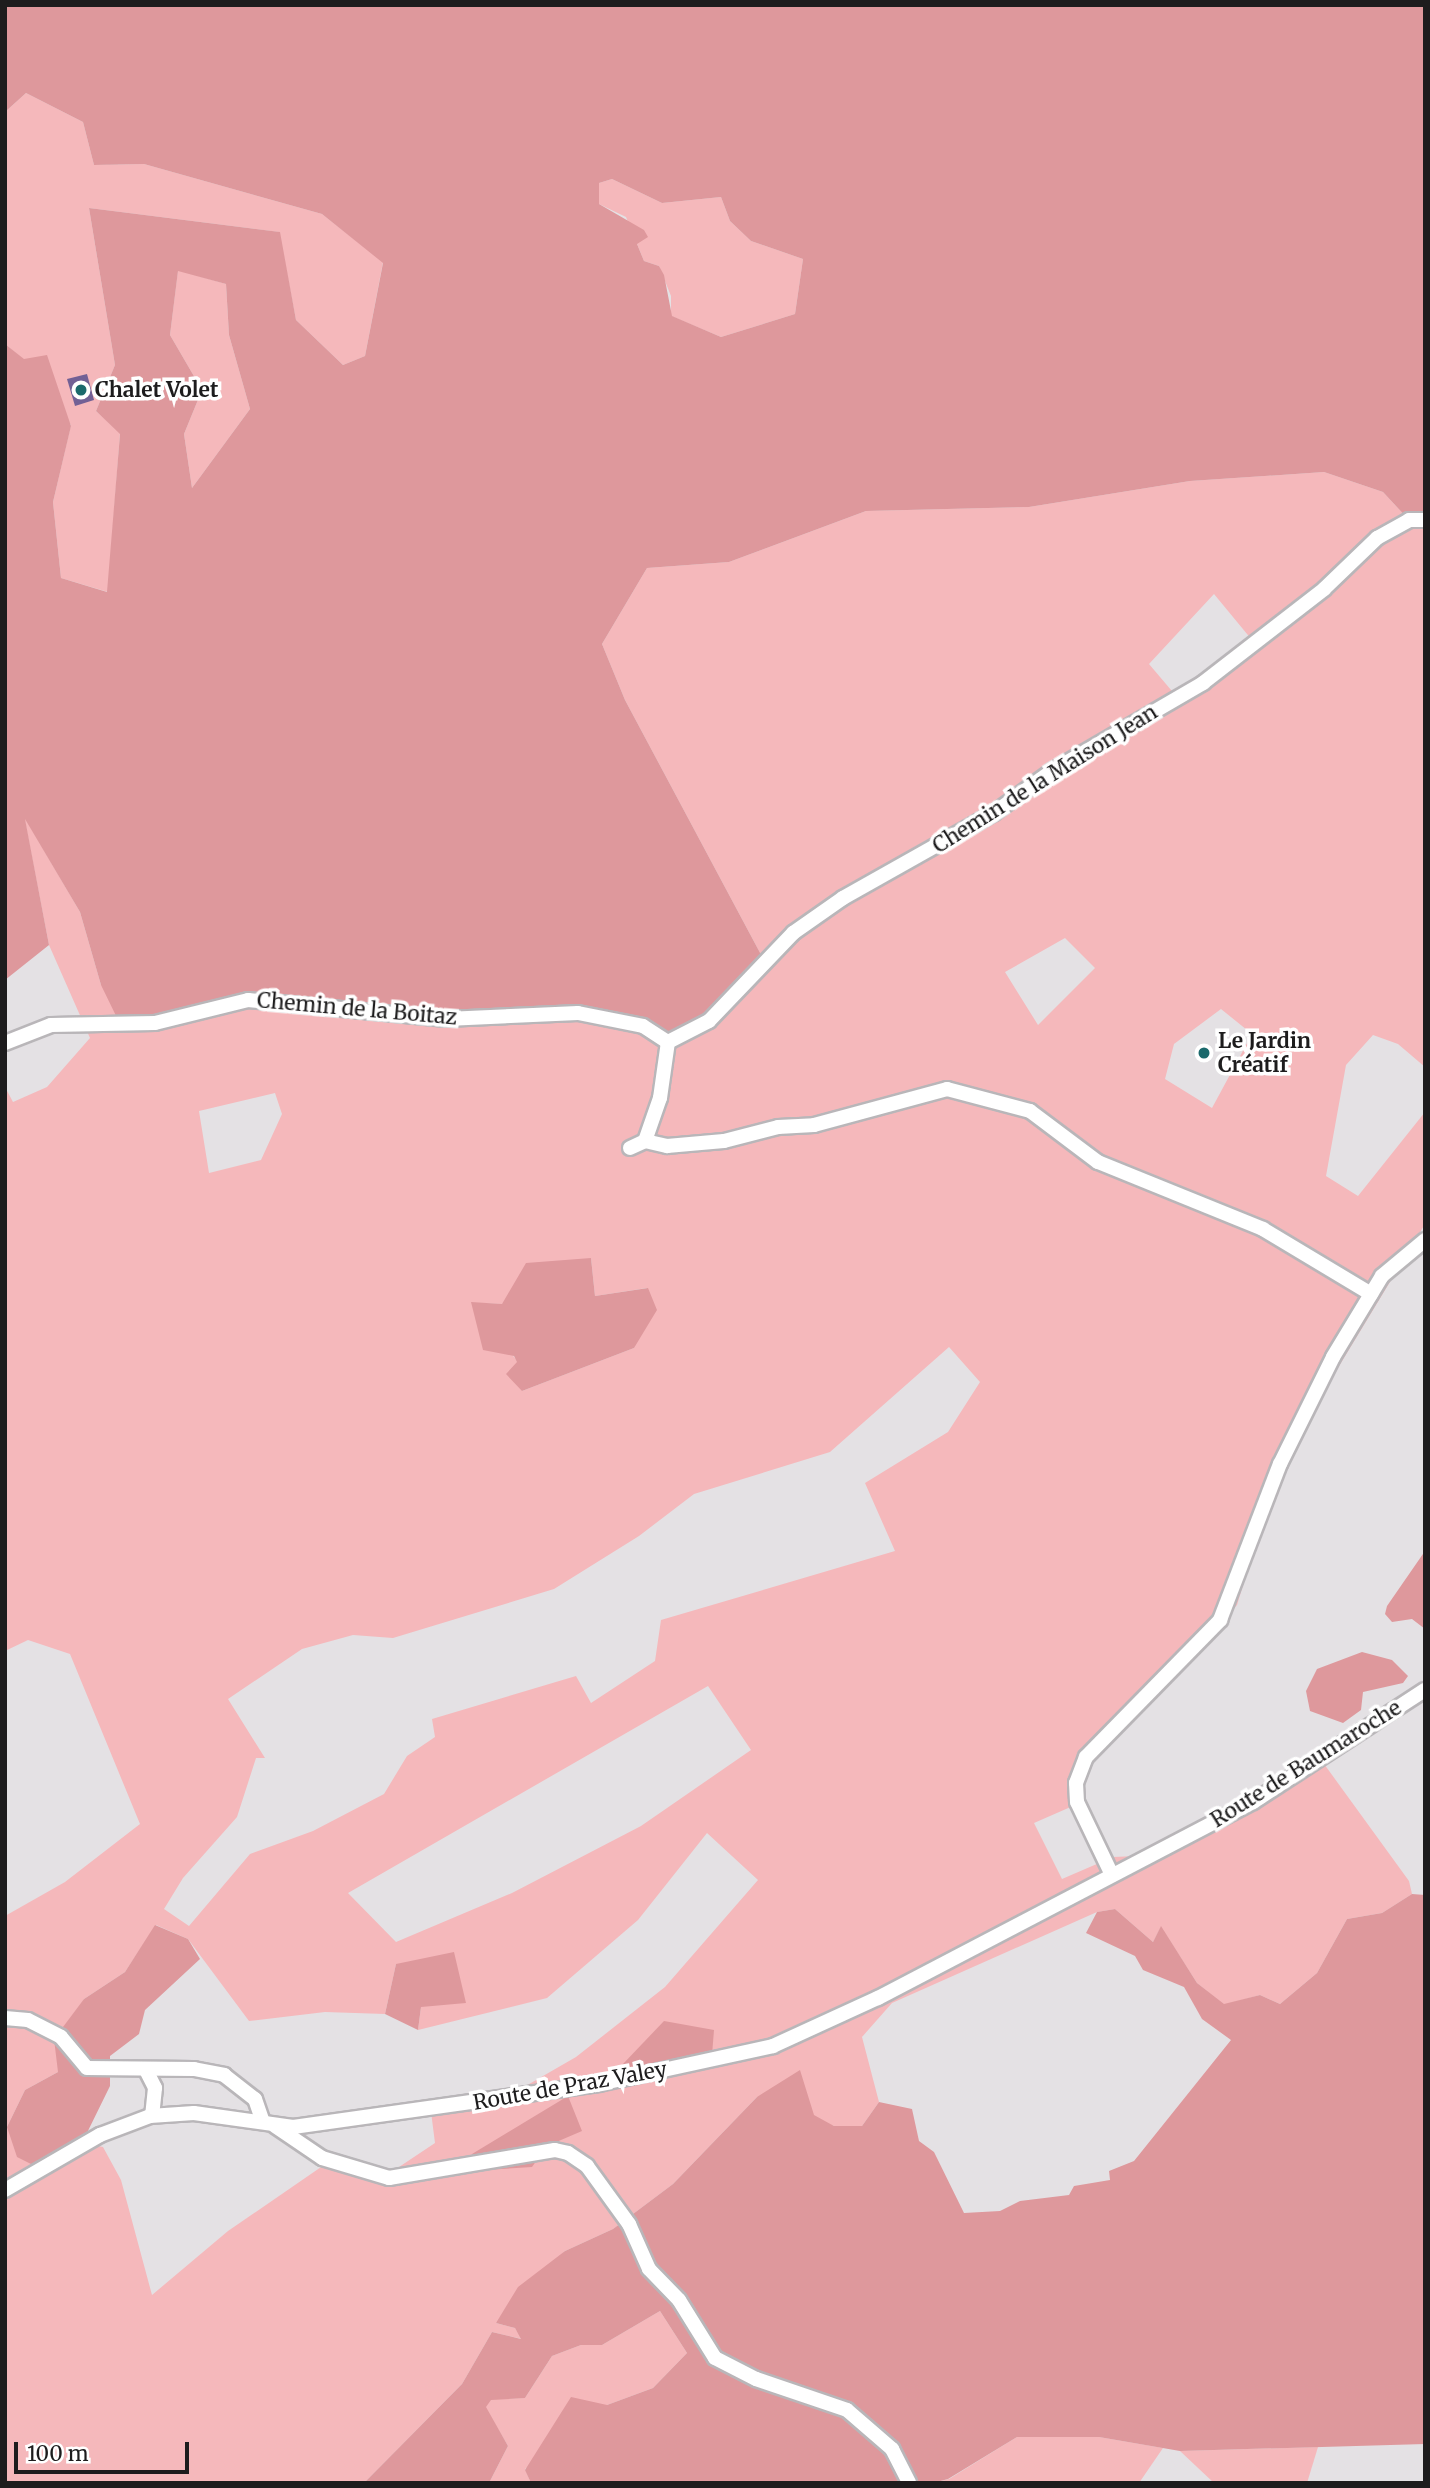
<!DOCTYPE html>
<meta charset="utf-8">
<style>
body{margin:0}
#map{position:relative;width:1430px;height:2488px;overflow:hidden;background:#e4e1e4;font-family:Merriweather,serif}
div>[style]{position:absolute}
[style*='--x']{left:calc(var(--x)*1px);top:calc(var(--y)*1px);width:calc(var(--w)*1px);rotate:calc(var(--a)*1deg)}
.green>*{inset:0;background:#f5b8bb}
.forest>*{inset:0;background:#de989c}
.building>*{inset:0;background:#726095}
.roads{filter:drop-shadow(2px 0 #b9b6b9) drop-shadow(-2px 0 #b9b6b9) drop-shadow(0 2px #b9b6b9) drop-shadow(0 -2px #b9b6b9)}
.minor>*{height:14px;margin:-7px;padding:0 7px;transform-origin:7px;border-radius:7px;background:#fff}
.dots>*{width:19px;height:19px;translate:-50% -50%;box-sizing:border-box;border:4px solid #fff;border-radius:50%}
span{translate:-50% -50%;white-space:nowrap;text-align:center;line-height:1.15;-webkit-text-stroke:7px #fff;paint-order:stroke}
.poi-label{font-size:21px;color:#1d1c1d;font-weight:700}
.left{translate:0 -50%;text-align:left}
.street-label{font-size:21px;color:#1d1c1d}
.frame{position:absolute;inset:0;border:7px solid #1d1c1d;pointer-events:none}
.scale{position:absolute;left:14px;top:2442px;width:175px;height:32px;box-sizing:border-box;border:4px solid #1d1c1d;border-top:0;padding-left:9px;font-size:21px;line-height:24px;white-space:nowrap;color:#1d1c1d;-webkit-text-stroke:5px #fff;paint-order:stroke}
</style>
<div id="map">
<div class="green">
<i style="clip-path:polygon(26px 93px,83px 122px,94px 165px,144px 164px,322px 214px,383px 262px,365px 356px,343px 365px,296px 320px,279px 232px,89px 208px,115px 365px,96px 411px,120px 433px,108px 592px,61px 578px,53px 502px,71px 425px,23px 359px,5px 344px,5px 112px)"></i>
<i style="clip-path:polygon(612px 179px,662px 203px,721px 197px,730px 221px,751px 241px,803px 259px,795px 314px,721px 337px,671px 316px,671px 296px,659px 266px,644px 261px,626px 217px,599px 204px,599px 183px)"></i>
<i style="clip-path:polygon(178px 270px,226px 284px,229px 335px,250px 409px,192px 488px,184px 434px,202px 390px,170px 335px)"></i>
<i style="clip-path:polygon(evenodd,1324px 472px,1383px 492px,1409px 520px,1425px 520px,1425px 1067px,1398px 1044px,1373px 1035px,1346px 1065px,1326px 1176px,1358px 1196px,1425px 1112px,1425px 1224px,1310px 1414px,1261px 1525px,1237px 1605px,1094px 1761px,1080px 1784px,1082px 1802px,1034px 1823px,1062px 1879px,1113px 1857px,1137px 1856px,1319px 1757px,1409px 1881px,1412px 1894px,1382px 1913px,1347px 1919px,1317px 1973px,1280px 2004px,1260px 1995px,1224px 2005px,1197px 1983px,1161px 1927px,1153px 1942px,1115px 1909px,1097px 1912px,892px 2003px,862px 2037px,879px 2102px,862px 2126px,834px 2126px,757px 2097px,673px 2184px,613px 2229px,565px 2251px,496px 2323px,515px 2328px,522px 2339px,492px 2332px,462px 2384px,364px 2483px,5px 2483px,5px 1916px,65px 1882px,140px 1824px,70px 1654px,28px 1640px,5px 1651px,5px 1087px,13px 1102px,47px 1087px,90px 1038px,49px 945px,24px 816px,80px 912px,101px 985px,202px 1008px,765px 962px,625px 700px,602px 644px,647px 568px,729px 562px,866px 511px,1029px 507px,1190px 481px,1324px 472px,1214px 594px,1252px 640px,1177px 697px,1149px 664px,1214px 594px,1324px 472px,1065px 938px,1095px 968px,1038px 1025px,1005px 972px,1065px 938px,1324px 472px,1221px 1009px,1252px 1034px,1212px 1108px,1165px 1079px,1174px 1044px,1221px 1009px,1324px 472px,275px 1093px,282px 1114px,261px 1160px,209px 1173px,199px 1111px,275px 1093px,1324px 472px,591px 1258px,595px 1296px,647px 1288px,634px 1348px,522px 1391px,518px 1362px,472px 1303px,502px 1304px,591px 1258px,1324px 472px,949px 1347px,980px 1382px,948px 1432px,865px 1483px,895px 1551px,661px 1620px,655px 1661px,591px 1703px,576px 1676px,432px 1719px,435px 1737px,407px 1756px,384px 1794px,313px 1831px,250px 1854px,189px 1926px,164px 1909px,183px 1878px,237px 1817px,256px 1758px,265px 1758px,228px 1699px,302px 1649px,353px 1635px,393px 1638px,554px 1589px,639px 1536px,694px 1494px,830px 1452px,949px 1347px,1324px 472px,708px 1686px,751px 1750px,641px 1826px,512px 1893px,396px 1942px,348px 1893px,708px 1686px,1324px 472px,707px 1833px,758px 1880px,665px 1987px,576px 2057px,517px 2091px,430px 2104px,435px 2143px,390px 2173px,324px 2165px,228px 2231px,152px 2295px,121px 2180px,103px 2147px,7px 2127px,25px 2090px,58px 2072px,84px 1999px,125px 1972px,156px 1925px,188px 1939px,249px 2021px,325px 2012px,385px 2014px,396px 1964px,421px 2007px,418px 2030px,547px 1998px,638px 1920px,707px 1833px)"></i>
<i style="clip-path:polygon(660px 2311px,687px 2353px,653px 2388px,607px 2405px,525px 2469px,531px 2483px,489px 2483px,508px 2446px,485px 2407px,491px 2399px,525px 2398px,552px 2356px,581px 2345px,602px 2345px)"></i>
<i style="clip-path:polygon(1017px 2437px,1099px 2437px,1163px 2448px,1139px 2483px,933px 2483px,949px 2479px)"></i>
<i style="clip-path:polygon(1318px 2447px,1307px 2483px,1214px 2483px,1180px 2451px)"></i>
</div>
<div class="forest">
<i style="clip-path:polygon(evenodd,5px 5px,1425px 5px,1425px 520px,1409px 520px,1383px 492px,1324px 472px,1190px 481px,1029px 507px,866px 511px,729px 562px,647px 568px,602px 644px,625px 700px,765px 962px,709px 1021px,668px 1042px,616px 1019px,446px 1019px,292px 1001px,120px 1024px,101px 985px,80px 912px,25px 819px,49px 945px,5px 980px,5px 344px,24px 359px,47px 355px,71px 426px,53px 502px,61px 578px,107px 592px,120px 434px,96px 411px,115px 365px,89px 208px,280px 232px,296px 320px,343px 365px,365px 356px,383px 263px,322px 214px,144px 164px,94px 165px,83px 122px,26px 93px,5px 112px,5px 5px,612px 179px,662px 203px,721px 197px,730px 221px,751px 241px,803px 259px,795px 314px,721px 337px,672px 316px,664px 275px,659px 266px,644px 261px,637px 244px,648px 237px,644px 230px,599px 204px,599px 183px,612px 179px,5px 5px,178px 271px,226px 284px,229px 335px,250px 409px,192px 488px,184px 434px,202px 390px,170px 335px,178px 271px)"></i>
<i style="clip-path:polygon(591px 1258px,595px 1296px,648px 1288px,657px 1310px,634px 1348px,522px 1391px,506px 1374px,517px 1362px,514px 1356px,483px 1350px,471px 1302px,502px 1304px,526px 1263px)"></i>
<i style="clip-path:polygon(1425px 1551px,1425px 1629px,1412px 1619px,1392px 1622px,1385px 1614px,1387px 1606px)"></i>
<i style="clip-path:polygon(1362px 1652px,1392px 1660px,1408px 1676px,1403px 1683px,1363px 1692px,1361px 1710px,1343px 1723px,1310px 1711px,1306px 1691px,1317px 1669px)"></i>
<i style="clip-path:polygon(1412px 1894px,1425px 1895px,1425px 2444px,1180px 2451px,1099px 2437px,1017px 2437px,948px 2479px,933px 2483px,531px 2483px,525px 2470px,571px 2397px,607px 2405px,653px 2388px,687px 2353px,660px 2311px,602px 2345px,581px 2345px,552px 2356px,525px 2398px,491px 2400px,486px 2407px,508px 2446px,489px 2483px,364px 2483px,462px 2384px,492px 2332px,521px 2339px,515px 2328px,496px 2323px,518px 2287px,565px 2251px,613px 2229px,673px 2184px,757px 2097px,800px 2070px,814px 2115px,834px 2126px,862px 2126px,879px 2102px,912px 2109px,919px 2141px,934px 2152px,964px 2213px,1000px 2211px,1020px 2201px,1069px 2195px,1074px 2186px,1110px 2180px,1109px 2171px,1134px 2161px,1231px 2040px,1202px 2019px,1184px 1987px,1143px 1970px,1135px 1956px,1086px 1933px,1097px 1912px,1115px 1909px,1153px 1942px,1161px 1926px,1197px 1983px,1224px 2004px,1260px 1995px,1280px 2004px,1317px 1973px,1347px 1919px,1382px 1913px)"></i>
<i style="clip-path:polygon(155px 1925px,188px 1939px,200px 1959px,145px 2010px,139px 2034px,110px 2056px,110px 2086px,83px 2141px,37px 2167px,17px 2157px,7px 2127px,25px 2090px,58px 2072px,54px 2039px,84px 1999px,125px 1972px)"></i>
<i style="clip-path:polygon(454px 1952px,466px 2003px,421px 2007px,418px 2030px,385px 2014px,396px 1964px)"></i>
<i style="clip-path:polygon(664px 2021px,714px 2030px,712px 2055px,629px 2074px,622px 2065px)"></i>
<i style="clip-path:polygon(568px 2096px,582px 2131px,547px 2146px,532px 2167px,469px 2171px,472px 2154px)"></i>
</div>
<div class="building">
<i style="clip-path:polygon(87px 374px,94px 400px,75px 406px,67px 379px)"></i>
</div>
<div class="roads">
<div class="minor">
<i style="--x:668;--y:1042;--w:46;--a:-27.1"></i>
<i style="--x:709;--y:1021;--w:122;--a:-46.3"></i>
<i style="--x:793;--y:933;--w:61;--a:-35"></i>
<i style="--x:843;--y:898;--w:173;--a:-29.4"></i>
<i style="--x:994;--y:813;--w:72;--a:-35.9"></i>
<i style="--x:1052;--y:771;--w:175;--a:-30.2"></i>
<i style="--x:1203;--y:683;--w:153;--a:-37.8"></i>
<i style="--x:1324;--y:589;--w:74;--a:-43.9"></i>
<i style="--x:1377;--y:538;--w:37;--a:-29"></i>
<i style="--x:1409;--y:520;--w:16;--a:0"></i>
<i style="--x:5;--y:1043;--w:49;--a:-21.4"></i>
<i style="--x:51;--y:1025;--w:104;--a:-1.1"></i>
<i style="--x:155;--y:1023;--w:96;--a:-13.9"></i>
<i style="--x:248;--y:1000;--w:199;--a:5.5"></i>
<i style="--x:446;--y:1019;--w:132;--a:-2.6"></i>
<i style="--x:578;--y:1013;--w:66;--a:11.3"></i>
<i style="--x:643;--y:1026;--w:30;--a:33"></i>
<i style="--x:645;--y:1141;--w:46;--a:-70.8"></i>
<i style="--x:660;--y:1098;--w:57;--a:-81.9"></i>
<i style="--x:630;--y:1148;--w:17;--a:-25"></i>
<i style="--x:645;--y:1141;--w:23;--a:13"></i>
<i style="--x:667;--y:1146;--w:57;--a:-5"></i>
<i style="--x:724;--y:1141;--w:56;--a:-14.5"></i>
<i style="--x:778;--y:1127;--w:36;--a:-3"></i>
<i style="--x:814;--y:1125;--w:138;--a:-15.1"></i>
<i style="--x:947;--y:1089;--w:86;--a:14.8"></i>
<i style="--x:1030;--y:1111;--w:85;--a:36.9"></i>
<i style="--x:1098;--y:1162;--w:178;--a:22.1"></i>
<i style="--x:1263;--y:1229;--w:126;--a:31"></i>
<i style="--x:1112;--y:1875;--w:81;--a:-115.6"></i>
<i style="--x:1077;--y:1802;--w:19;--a:-93"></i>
<i style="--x:1076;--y:1783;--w:28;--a:-69"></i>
<i style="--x:1086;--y:1757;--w:192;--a:-45.6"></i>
<i style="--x:1220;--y:1620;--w:167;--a:-69"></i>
<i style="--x:1280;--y:1464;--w:119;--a:-63.6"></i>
<i style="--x:1333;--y:1357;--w:95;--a:-58.8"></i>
<i style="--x:1382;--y:1276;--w:56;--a:-39.9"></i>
<i style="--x:5;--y:2018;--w:23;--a:5"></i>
<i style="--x:28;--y:2020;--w:37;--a:27"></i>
<i style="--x:61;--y:2037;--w:40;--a:50"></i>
<i style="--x:87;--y:2068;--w:107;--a:0.5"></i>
<i style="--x:194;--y:2069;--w:31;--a:11"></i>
<i style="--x:224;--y:2075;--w:39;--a:38"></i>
<i style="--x:255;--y:2099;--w:24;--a:71"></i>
<i style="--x:146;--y:2070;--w:20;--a:63"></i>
<i style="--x:155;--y:2088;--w:27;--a:96"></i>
<i style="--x:275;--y:2126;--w:57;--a:34.2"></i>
<i style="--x:322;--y:2158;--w:70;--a:16.6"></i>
<i style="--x:389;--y:2178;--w:168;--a:-9.6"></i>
<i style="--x:555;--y:2150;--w:13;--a:13"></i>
<i style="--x:568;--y:2153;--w:23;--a:34"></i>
<i style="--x:587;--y:2166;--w:72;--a:54.1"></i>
<i style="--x:629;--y:2224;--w:49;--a:66"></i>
<i style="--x:649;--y:2269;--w:43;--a:45.9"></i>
<i style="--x:679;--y:2300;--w:68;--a:58.2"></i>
<i style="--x:715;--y:2358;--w:46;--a:27.1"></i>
<i style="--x:756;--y:2379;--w:96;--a:18.8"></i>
<i style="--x:847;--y:2410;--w:60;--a:40.9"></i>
<i style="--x:892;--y:2449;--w:38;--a:63"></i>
<i style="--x:5;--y:2190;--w:110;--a:-30.1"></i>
<i style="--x:100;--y:2135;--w:53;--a:-20.8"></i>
<i style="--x:150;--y:2116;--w:44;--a:-3.9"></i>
<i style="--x:194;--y:2113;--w:100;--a:8"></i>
<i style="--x:293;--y:2127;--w:309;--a:-8"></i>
<i style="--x:599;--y:2084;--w:178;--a:-12.3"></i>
<i style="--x:773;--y:2046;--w:115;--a:-24.6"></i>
<i style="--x:878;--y:1998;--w:423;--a:-27.6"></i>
<i style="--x:1253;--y:1802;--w:205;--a:-33.1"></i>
</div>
</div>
<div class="dots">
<i style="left:81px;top:390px;background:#1b696c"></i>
<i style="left:1204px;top:1053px;background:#1b696c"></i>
</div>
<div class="poi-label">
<span class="left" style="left:95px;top:390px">Chalet Volet</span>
<span class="left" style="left:1218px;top:1053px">Le Jardin<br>Créatif</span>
</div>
<div class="street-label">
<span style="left:1045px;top:779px;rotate:-32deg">Chemin de la Maison Jean</span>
<span style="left:357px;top:1009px;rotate:5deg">Chemin de la Boitaz</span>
<span style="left:1306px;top:1764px;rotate:-32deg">Route de Baumaroche</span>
<span style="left:570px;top:2086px;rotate:-10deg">Route de Praz Valey</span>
</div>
<div class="frame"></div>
<div class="scale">100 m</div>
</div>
